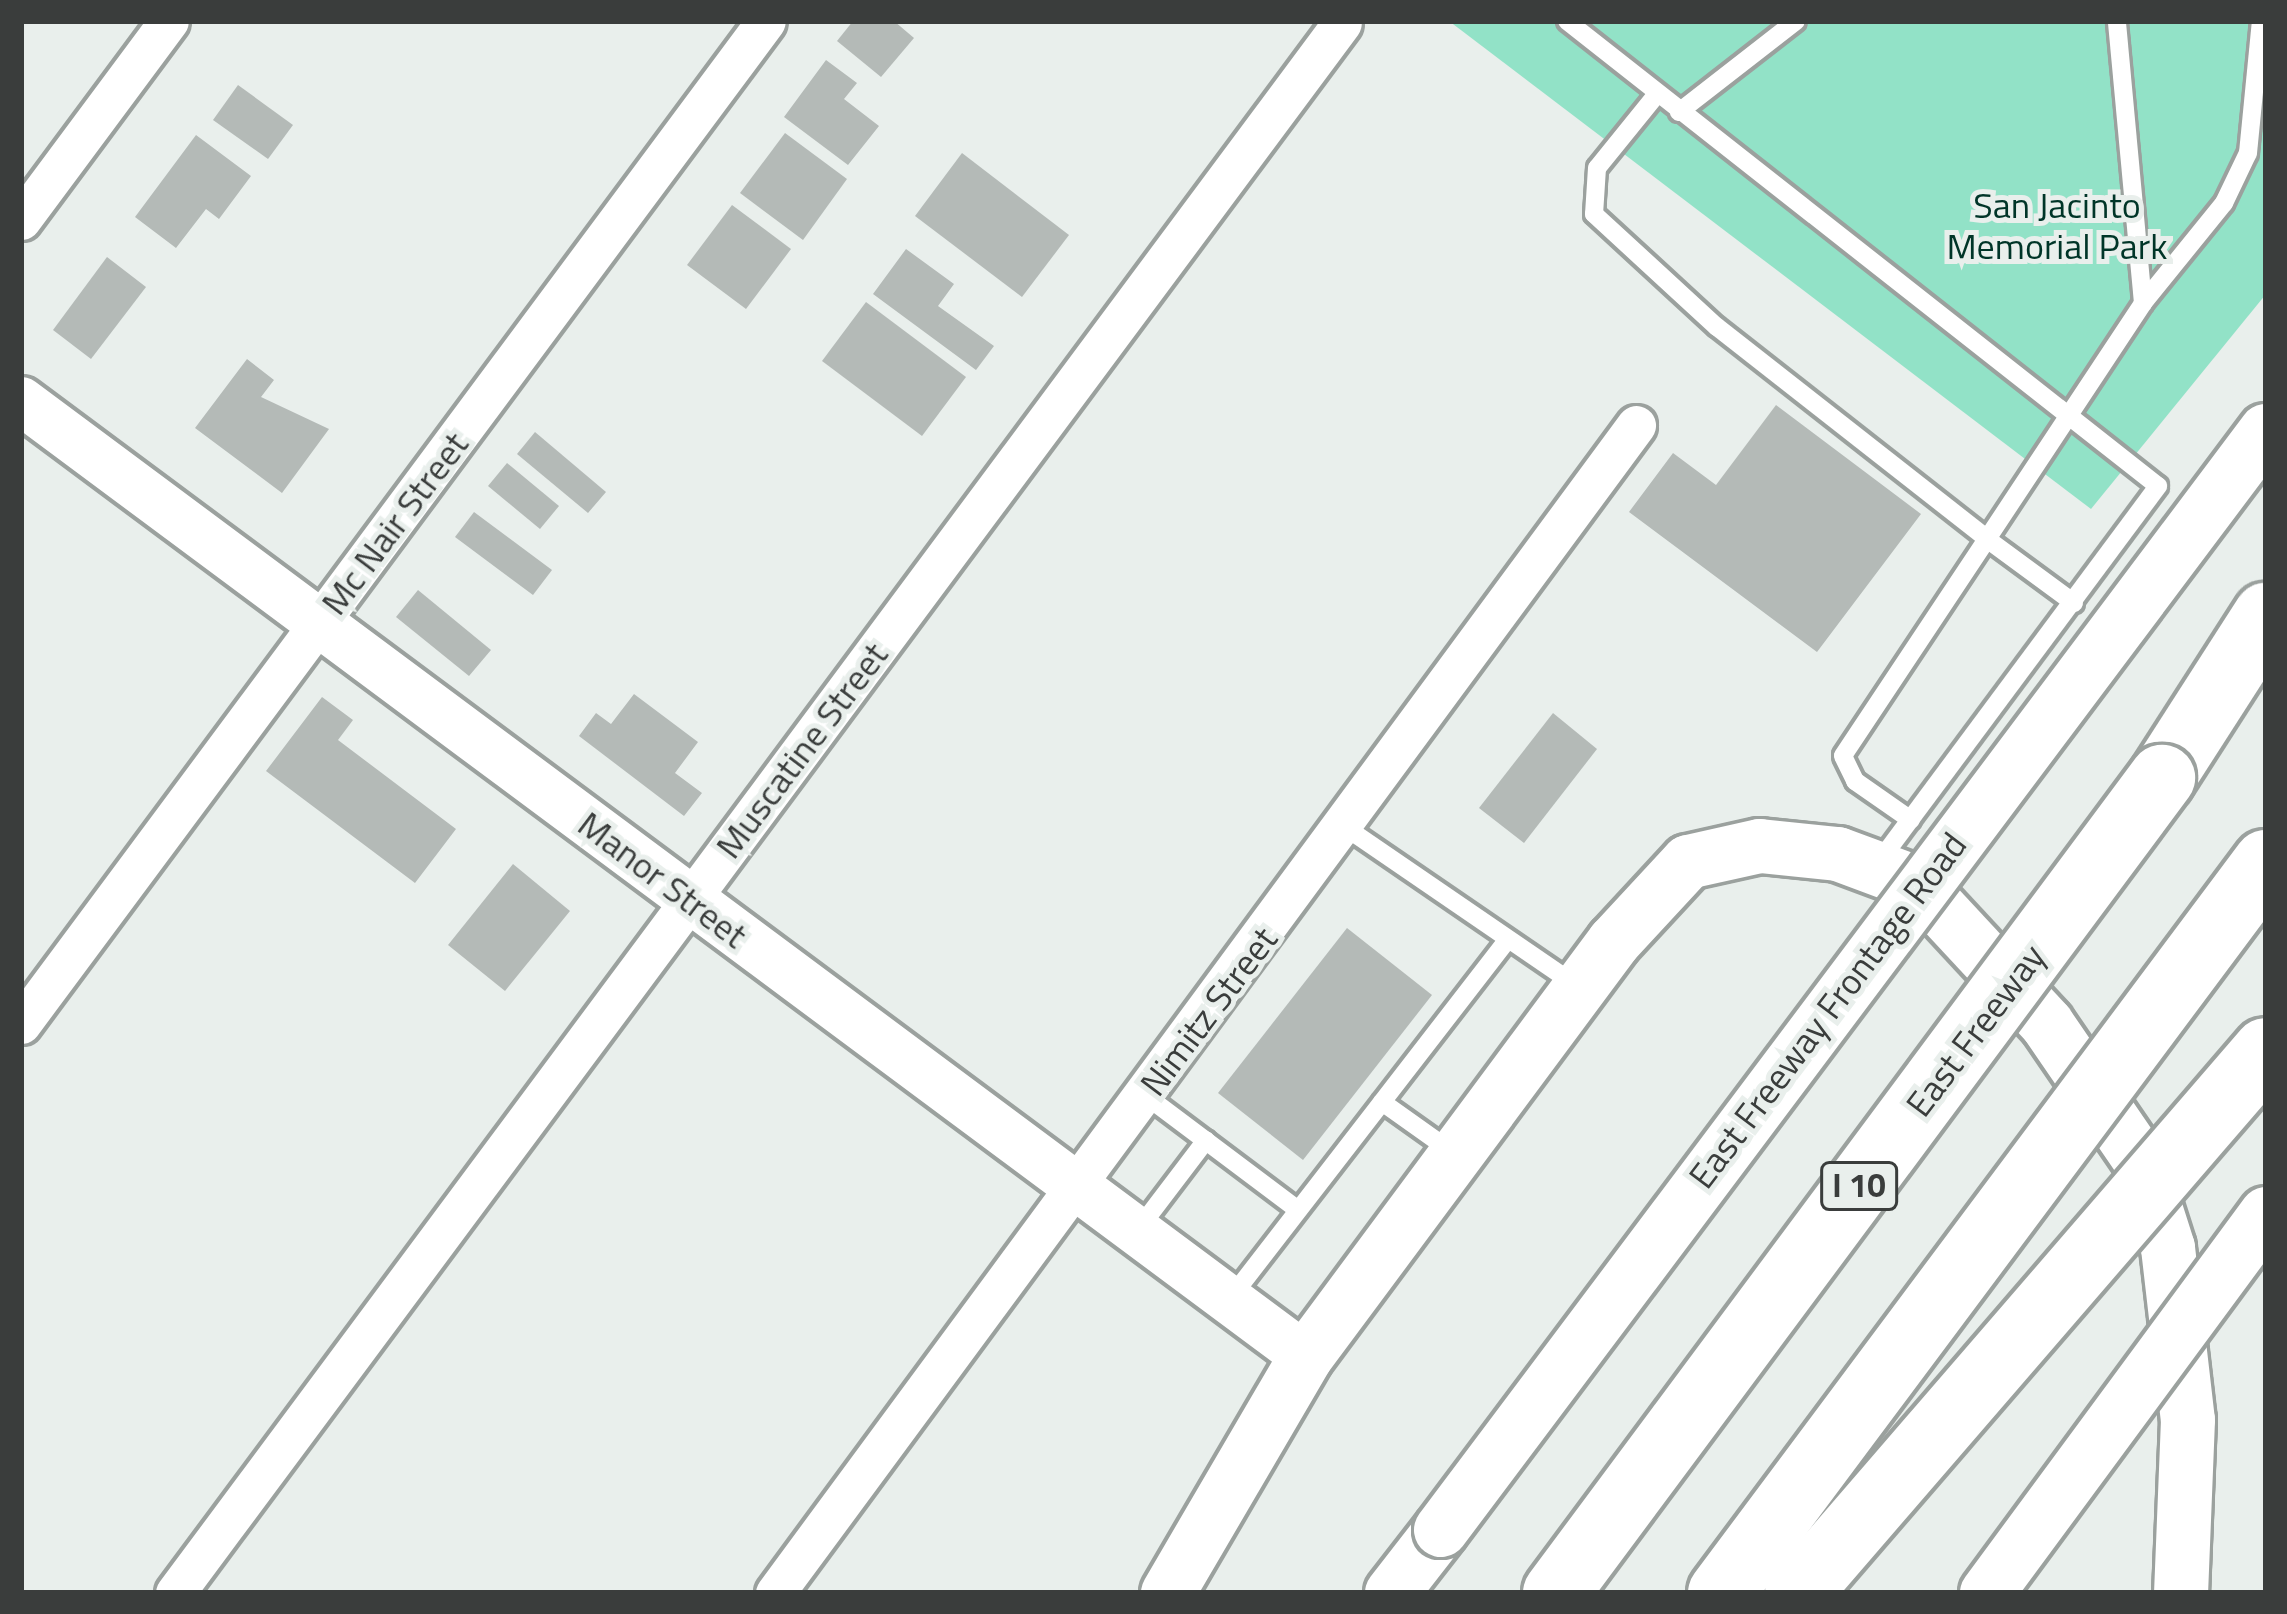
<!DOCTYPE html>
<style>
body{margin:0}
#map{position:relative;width:2287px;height:1614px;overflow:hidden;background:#e9efec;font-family:"Titillium Web",sans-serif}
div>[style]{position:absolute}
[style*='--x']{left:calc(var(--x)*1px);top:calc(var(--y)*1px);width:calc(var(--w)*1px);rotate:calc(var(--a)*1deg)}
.green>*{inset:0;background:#92e2c7}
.building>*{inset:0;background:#b4bab7}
.roads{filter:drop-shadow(3px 0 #9ba19e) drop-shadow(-3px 0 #9ba19e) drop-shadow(0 3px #9ba19e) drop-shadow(0 -3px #9ba19e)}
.service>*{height:18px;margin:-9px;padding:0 9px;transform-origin:9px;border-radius:9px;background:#fff}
.minor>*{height:39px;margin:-19.5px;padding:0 19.5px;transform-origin:19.5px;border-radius:19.5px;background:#fff}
.tertiary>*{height:48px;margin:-24px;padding:0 24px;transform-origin:24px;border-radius:24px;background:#fff}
.secondary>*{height:54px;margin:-27px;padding:0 27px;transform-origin:27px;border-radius:27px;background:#fff}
.motorway>*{height:66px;margin:-33px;padding:0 33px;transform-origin:33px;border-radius:33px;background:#fff}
.bridges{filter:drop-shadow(3px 0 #9ba19e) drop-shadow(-3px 0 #9ba19e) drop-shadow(0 3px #9ba19e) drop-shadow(0 -3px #9ba19e)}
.secondary-bridge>*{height:54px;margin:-27px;padding:0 27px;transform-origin:27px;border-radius:27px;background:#fff}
.motorway-bridge>*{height:66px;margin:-33px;padding:0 33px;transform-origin:33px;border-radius:33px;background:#fff}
span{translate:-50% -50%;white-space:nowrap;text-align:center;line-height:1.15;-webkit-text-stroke:10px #e9efec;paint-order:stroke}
.shield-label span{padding:3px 9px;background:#e9efec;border:3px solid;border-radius:9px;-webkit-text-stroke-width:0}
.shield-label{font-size:33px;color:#3a3d3c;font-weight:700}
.park-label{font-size:36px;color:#003528}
.street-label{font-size:36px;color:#3a3d3c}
.frame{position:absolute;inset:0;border:24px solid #3a3d3c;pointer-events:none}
</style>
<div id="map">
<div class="green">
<i style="clip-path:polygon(1449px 21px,2266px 21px,2266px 294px,2091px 509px)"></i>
</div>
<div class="building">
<i style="clip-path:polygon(853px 21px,894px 21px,914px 38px,881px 77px,837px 41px)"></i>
<i style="clip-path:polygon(826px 60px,857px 83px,844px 99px,879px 126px,848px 165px,784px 117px)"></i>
<i style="clip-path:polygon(238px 85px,293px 125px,268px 159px,213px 120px)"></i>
<i style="clip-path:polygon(785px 133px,847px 179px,803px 240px,740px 193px)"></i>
<i style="clip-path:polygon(196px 135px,251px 176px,219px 219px,206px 209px,176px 248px,135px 217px)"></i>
<i style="clip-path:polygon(962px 153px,1069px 235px,1022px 297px,915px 216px)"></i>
<i style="clip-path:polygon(732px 205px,791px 249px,746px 309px,687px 265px)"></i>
<i style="clip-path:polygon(906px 249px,954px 284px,938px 306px,994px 346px,976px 370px,873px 294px)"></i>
<i style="clip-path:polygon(107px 257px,146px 287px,91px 359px,53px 330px)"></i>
<i style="clip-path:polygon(866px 302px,966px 377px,922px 436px,822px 361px)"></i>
<i style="clip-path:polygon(247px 359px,274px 380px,261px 397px,329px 429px,282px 493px,195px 428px)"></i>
<i style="clip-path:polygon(1776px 405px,1921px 514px,1817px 652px,1629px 512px,1673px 453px,1716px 485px)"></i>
<i style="clip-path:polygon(535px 432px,606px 492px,588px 513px,517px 454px)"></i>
<i style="clip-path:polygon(507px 463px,559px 506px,540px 529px,488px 486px)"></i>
<i style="clip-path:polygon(474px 512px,552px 570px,533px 595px,455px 537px)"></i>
<i style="clip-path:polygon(418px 590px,491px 650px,469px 676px,396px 617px)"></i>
<i style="clip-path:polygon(634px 694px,698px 742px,675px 773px,702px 793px,684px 816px,579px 736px,596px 713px,611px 724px)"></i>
<i style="clip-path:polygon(322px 697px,353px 720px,338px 740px,456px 829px,415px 883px,266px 771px)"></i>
<i style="clip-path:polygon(1553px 713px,1597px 749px,1524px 843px,1479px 808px)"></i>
<i style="clip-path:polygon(513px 864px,570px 911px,505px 991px,448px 945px)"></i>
<i style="clip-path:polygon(1347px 928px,1432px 995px,1303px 1160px,1218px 1093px)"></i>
</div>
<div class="roads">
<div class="service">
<i style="--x:1567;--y:21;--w:752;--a:38.2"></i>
<i style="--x:2158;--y:486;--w:467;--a:126.6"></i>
<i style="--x:1657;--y:94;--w:95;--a:129"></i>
<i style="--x:1597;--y:168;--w:46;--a:93.7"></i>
<i style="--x:1594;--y:214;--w:167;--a:42.6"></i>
<i style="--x:1717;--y:327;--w:343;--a:38.1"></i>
<i style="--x:1987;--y:539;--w:260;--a:123.6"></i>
<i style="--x:1843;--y:756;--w:28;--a:64"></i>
<i style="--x:1855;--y:781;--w:68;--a:34.9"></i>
<i style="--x:1679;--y:112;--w:148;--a:-37.9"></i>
<i style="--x:2143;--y:303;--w:129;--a:-51"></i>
<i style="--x:2224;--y:203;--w:55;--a:-64.4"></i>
<i style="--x:2248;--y:153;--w:133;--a:-84.4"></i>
<i style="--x:2074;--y:603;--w:108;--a:-143.7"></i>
<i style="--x:1987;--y:539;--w:283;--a:-56.5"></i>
<i style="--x:2143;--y:303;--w:283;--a:-95.3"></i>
<i style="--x:1345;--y:827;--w:278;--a:34.4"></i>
<i style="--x:1145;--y:1095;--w:191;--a:36.9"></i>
<i style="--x:1382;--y:1102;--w:85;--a:35.4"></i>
<i style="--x:1137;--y:1231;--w:114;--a:-52.8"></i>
<i style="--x:1229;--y:1300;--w:456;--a:-52.3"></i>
</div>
<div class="minor">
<i style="--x:21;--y:220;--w:248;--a:-53.4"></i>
<i style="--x:21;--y:1024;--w:1249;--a:-53.4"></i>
<i style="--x:175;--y:1593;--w:1956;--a:-53.38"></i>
<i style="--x:775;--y:1593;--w:1451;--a:-53.6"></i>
</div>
<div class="tertiary">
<i style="--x:21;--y:401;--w:1602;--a:36.65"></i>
</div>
<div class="secondary">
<i style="--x:1168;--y:1593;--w:273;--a:-59.7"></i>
<i style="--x:1306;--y:1357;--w:517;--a:-53.42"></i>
<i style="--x:1614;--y:942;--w:109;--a:-47.2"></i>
<i style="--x:1688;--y:862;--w:74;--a:-12.5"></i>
<i style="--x:1760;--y:846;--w:78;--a:5.9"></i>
<i style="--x:1838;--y:854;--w:83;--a:20.4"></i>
<i style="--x:1916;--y:883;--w:192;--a:47.1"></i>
<i style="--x:2047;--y:1024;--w:165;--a:55.6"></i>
<i style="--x:2140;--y:1160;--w:92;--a:72.3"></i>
<i style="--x:2168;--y:1248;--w:173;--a:83.4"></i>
<i style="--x:2188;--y:1420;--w:173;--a:92.3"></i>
<i style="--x:1392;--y:1593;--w:80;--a:-52.1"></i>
</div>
<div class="motorway">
<i style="--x:2162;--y:778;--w:193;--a:-57.3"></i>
</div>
</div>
<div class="bridges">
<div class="secondary-bridge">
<i style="--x:1441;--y:1530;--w:1374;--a:-53.11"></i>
<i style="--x:1987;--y:1593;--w:471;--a:-53.6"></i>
</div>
<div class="motorway-bridge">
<i style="--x:1556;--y:1593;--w:1016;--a:-53.37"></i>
<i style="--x:1721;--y:1593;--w:911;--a:-53.26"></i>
<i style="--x:1798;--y:1593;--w:716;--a:-49.19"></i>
</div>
</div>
<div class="shield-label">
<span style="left:1859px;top:1186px">I 10</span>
</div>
<div class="park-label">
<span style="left:2057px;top:225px">San Jacinto<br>Memorial Park</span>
</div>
<div class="street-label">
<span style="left:394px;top:523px;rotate:-53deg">Mc Nair Street</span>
<span style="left:801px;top:750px;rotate:-53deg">Muscatine Street</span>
<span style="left:663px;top:879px;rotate:37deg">Manor Street</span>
<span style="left:1827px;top:1010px;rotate:-53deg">East Freeway Frontage Road</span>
<span style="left:1208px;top:1011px;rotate:-53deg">Nimitz Street</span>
<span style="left:1975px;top:1030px;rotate:-53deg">East Freeway</span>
</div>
<div class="frame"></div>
</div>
